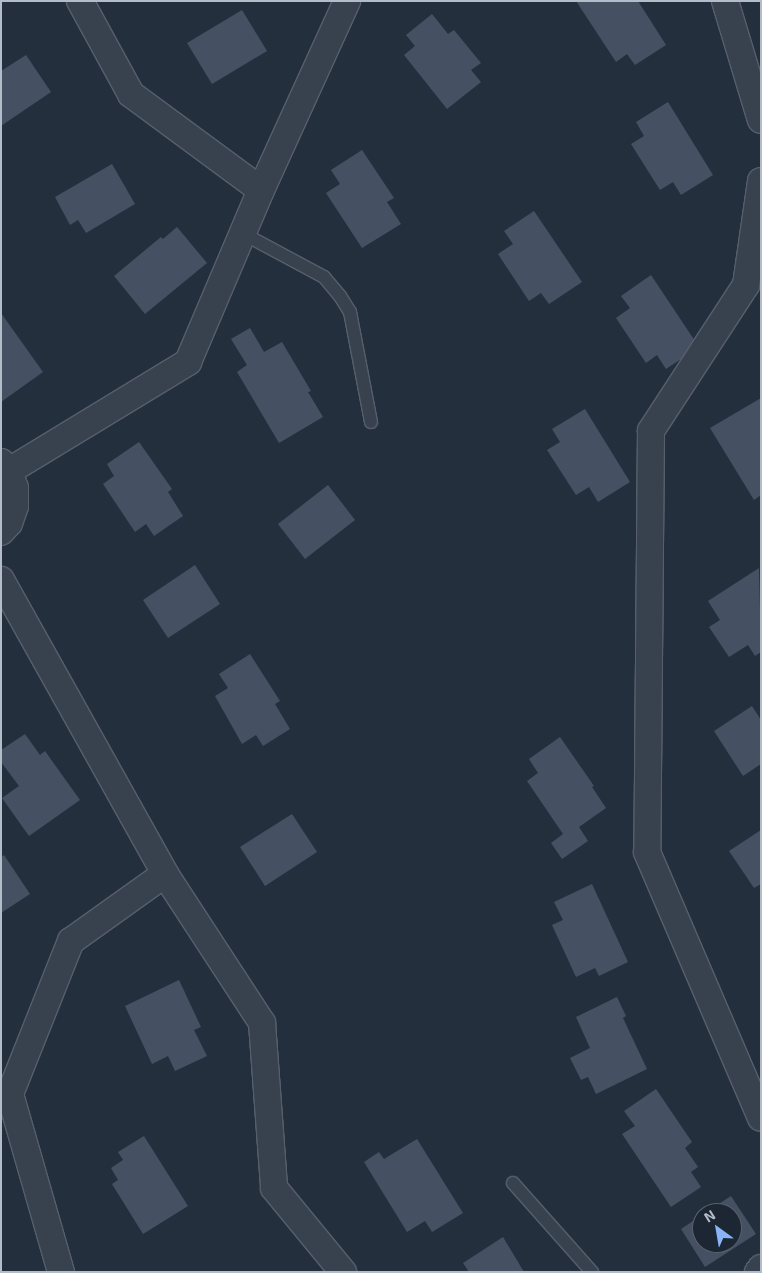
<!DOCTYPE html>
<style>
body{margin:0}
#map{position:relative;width:762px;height:1273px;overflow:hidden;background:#242f3e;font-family:"Exo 2",sans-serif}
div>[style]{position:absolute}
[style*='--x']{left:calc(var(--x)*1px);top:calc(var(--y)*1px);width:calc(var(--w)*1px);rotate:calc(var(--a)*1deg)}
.building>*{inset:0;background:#455162}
.roads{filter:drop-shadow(1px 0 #565f6c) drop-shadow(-1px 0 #565f6c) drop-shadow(0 1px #565f6c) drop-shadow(0 -1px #565f6c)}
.service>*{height:12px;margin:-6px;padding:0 6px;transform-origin:6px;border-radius:6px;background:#38414e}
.minor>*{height:26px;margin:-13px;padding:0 13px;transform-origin:13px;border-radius:13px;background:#38414e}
span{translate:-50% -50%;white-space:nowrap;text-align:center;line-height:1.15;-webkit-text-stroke:5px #1d2633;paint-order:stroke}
.frame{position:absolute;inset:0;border:2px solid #b4bcc9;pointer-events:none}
.north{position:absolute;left:692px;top:1203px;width:50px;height:50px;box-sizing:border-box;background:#1d2633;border:1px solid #59626f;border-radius:50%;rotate:328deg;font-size:14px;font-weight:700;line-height:20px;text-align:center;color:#b4bcc9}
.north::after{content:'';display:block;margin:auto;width:18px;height:22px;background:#8ab4f8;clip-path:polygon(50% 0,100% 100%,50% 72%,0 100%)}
</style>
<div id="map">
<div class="building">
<i style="clip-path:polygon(576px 1px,638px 1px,666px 45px,635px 65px,627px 54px,616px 62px)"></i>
<i style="clip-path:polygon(242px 10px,267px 51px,212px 84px,187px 43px)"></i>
<i style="clip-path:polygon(432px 14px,448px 34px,454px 30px,481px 63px,471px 70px,481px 82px,447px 109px,404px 55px,415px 46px,406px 35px)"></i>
<i style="clip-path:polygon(26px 55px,51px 92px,1px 126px,1px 71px)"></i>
<i style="clip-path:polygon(668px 102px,713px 175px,681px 195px,673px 182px,660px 190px,631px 144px,644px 136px,636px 122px)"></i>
<i style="clip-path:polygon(362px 150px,394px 198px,387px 202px,401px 224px,362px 248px,326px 193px,340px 184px,331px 170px)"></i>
<i style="clip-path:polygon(112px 164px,135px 204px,86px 233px,78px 220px,70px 225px,55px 197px)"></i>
<i style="clip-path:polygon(534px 211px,582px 282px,549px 304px,541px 293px,529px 301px,498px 254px,513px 244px,504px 231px)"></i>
<i style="clip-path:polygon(177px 227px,207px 263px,145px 314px,114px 276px,161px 237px,163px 239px)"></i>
<i style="clip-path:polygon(651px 275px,699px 347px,666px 369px,657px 355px,646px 363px,616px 318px,630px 308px,621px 296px)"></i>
<i style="clip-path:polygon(1px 313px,43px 372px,1px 402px)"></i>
<i style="clip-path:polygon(250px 328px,264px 352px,282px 342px,311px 391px,308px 392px,323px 417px,279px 443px,237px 372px,247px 365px,231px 339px)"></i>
<i style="clip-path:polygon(761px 398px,761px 495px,754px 500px,710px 428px)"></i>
<i style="clip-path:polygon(585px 409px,630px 482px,598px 502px,589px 487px,576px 495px,547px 450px,560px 442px,552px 429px)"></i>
<i style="clip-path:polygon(139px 442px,172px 489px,168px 492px,183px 516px,154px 536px,146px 524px,135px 532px,103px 484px,114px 476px,107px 464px)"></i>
<i style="clip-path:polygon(328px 485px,355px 520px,305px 559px,278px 524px)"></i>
<i style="clip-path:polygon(195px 565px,220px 604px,168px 638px,143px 600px)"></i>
<i style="clip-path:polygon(759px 568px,761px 652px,755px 656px,748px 645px,729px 657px,709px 627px,720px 620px,708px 601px)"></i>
<i style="clip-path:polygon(250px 654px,280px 701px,275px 704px,290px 729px,263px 746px,256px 735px,242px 744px,215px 696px,228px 688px,219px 674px)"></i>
<i style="clip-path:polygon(752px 706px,761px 720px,761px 764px,743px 776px,714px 731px)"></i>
<i style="clip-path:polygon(25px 734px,40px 755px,45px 751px,80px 800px,29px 836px,2px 798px,19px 786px,1px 762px,1px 750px)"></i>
<i style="clip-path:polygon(560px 737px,594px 786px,592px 787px,606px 808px,579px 827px,588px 841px,562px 859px,551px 843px,563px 834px,527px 781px,538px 773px,529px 759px)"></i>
<i style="clip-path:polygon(292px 814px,317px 852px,265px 886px,240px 847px)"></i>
<i style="clip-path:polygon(761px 830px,761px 884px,754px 888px,729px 851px)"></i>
<i style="clip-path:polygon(4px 855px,30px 894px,1px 913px,1px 857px)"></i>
<i style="clip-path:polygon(592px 884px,628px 962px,599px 976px,595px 968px,576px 977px,552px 925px,563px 920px,554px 902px)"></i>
<i style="clip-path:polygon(179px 980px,201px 1027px,194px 1030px,207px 1056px,175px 1071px,168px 1056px,152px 1064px,125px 1006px)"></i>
<i style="clip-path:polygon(617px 997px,626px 1016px,623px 1018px,647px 1069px,596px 1094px,588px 1077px,581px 1080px,570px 1058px,590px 1048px,576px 1017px)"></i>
<i style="clip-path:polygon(656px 1089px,692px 1142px,685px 1148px,698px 1167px,691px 1172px,701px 1187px,671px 1207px,622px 1134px,635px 1126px,624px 1111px)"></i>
<i style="clip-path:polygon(144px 1136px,188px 1206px,143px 1234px,112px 1184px,118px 1180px,111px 1168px,123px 1160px,118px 1152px)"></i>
<i style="clip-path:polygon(417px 1139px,463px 1213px,432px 1232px,425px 1221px,407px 1232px,364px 1162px,379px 1152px,384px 1159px)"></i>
<i style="clip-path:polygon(731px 1196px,756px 1234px,705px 1267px,681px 1229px,702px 1215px,702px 1243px,732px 1243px,732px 1213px,705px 1213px)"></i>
<i style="clip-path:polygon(503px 1237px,524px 1272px,469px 1272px,463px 1263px)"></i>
</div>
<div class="roads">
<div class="service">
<i style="--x:242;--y:233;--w:93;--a:28.2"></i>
<i style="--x:324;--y:277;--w:25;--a:50"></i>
<i style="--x:340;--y:296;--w:19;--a:58"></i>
<i style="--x:350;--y:312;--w:112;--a:79.2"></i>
<i style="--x:513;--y:1183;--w:119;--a:48.4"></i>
</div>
<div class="minor">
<i style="--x:725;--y:1;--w:124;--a:73.2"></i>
<i style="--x:761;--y:181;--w:105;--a:98.2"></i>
<i style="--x:746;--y:285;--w:174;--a:123.1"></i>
<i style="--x:651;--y:431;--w:421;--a:90.5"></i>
<i style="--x:647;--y:852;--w:289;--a:66.8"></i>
<i style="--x:261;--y:190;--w:208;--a:-65.5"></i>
<i style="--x:1;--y:462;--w:12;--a:48"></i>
<i style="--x:9;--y:471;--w:18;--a:71"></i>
<i style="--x:15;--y:488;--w:18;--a:90"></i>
<i style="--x:15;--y:506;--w:18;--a:109"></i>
<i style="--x:9;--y:523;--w:12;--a:132"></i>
<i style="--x:9;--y:471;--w:210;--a:-31.3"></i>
<i style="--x:188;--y:362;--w:187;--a:-67"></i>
<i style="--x:261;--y:190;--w:162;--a:-143.6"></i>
<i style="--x:131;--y:94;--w:106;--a:-118.7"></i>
<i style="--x:1;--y:580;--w:337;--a:60.8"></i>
<i style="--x:165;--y:874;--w:178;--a:56.9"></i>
<i style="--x:262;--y:1023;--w:165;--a:85.8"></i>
<i style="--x:274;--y:1188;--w:109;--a:50.6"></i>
<i style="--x:61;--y:1272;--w:185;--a:-106"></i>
<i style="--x:10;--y:1094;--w:165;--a:-68.3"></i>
<i style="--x:71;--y:941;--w:115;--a:-35.5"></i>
<i style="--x:758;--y:1272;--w:5;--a:-53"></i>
</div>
</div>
<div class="frame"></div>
<div class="north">N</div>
</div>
